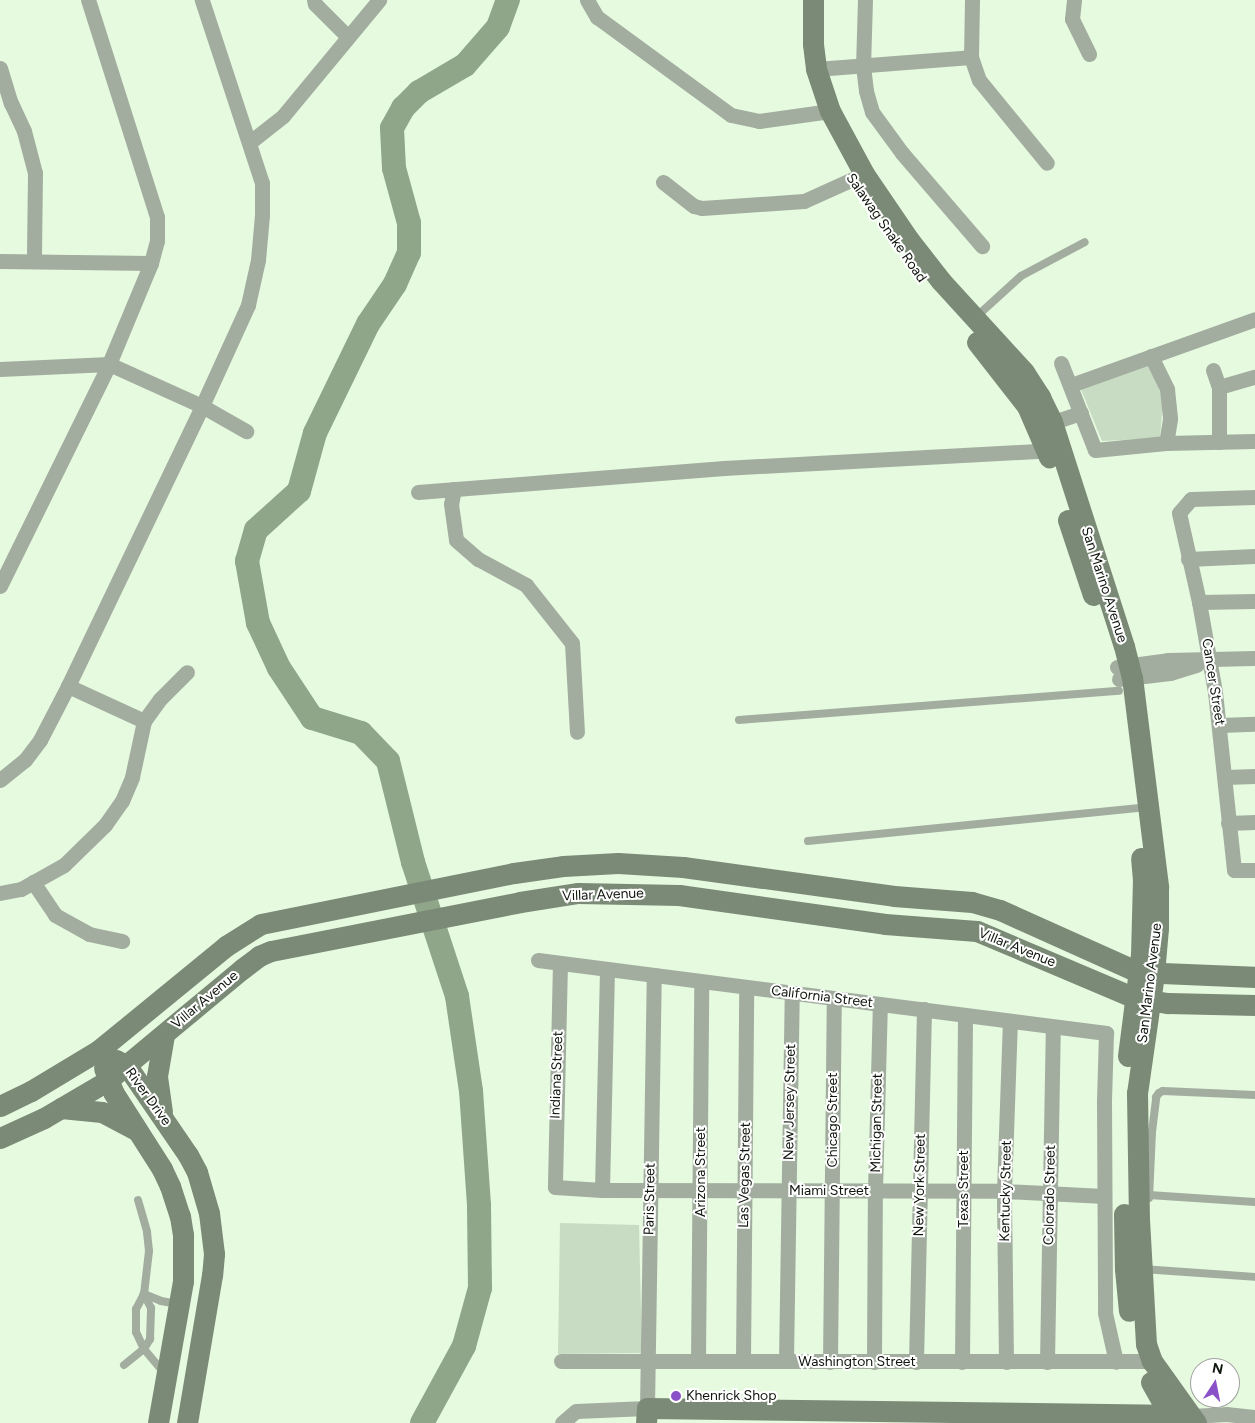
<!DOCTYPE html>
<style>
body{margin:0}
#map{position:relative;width:1255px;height:1423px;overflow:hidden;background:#e6fae0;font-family:Figtree,sans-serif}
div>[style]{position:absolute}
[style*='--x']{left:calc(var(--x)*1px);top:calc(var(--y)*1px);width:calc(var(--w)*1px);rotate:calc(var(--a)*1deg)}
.green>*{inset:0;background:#c8dcc4}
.river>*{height:24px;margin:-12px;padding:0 12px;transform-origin:12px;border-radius:12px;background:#8fa689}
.lane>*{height:8px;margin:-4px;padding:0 4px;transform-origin:4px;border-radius:4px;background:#a2ad9f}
.street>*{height:15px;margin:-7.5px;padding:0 7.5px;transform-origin:7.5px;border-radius:7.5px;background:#a2ad9f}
.secondary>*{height:21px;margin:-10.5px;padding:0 10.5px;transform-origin:10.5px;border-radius:10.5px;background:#7b8a77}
.dots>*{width:14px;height:14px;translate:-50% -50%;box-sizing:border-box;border:2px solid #fff;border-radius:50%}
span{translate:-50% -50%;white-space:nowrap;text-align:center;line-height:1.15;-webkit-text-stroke:4px #fff;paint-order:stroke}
.street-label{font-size:14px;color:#0e150c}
.poi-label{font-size:14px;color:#0e150c}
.left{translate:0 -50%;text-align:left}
.north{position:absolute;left:1190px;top:1358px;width:50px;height:50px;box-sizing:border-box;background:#fff;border:1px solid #9fa19e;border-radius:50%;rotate:11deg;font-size:14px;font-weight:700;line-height:20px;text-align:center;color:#0e150c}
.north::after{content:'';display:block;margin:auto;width:18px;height:22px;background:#8a51c9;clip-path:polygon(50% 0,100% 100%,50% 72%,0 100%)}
</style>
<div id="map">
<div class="green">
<i style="clip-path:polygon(1149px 362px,1163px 400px,1160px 438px,1102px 441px,1080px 387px)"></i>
<i style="clip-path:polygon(560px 1223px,639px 1225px,642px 1353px,558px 1354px)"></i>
</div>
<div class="river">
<i style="--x:422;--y:1423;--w:88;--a:-61.4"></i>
<i style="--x:464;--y:1346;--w:60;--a:-74.6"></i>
<i style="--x:480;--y:1288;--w:83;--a:-90.7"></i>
<i style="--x:479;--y:1205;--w:114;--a:-94"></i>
<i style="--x:471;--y:1091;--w:96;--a:-98.4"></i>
<i style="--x:457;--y:996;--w:141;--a:-108.2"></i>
<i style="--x:413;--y:862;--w:104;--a:-103.9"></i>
<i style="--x:388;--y:761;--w:39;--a:-134"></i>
<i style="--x:361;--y:733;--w:51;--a:-163"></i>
<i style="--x:312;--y:718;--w:60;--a:-123.4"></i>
<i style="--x:279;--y:668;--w:50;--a:-115"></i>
<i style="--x:258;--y:623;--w:63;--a:-100.1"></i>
<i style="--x:247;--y:561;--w:32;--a:-74"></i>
<i style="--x:256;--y:530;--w:58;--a:-42.2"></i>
<i style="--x:299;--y:491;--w:60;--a:-74.6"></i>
<i style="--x:315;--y:433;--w:121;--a:-64.1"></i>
<i style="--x:368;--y:324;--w:48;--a:-56"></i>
<i style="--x:395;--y:284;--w:34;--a:-66"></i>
<i style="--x:409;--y:253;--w:30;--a:-90"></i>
<i style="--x:409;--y:223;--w:57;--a:-105.3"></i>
<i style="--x:394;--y:168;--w:40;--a:-92.9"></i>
<i style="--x:392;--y:128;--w:23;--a:-61"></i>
<i style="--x:403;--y:108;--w:23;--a:-45"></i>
<i style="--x:419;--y:92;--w:53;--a:-30.4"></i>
<i style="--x:465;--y:65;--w:50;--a:-49"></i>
<i style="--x:498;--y:27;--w:29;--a:-70"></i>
</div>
<div class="lane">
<i style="--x:976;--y:317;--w:61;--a:-42.3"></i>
<i style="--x:1021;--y:276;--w:72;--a:-28"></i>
<i style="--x:739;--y:720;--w:381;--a:-4.4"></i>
<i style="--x:808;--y:841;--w:341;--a:-5.7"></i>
<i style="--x:1149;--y:1195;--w:106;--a:3.8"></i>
<i style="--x:1149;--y:1198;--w:66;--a:-87.4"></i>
<i style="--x:1152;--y:1132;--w:35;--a:-83"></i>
<i style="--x:1156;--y:1097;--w:5;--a:-53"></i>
<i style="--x:1159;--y:1093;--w:4;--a:-27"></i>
<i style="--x:1163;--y:1091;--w:92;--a:2.5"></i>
<i style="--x:138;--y:1200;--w:33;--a:74"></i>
<i style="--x:147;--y:1232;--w:19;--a:84"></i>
<i style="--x:149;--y:1251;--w:43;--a:96.6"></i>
<i style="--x:144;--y:1294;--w:17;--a:118"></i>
<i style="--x:136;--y:1309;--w:23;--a:90"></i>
<i style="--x:136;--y:1332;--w:19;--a:65"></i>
<i style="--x:144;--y:1349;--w:30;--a:50"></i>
<i style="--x:1142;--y:1269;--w:113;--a:4"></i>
<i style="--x:144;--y:1294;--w:18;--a:22"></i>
<i style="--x:161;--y:1301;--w:17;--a:10"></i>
<i style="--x:124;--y:1365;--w:26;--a:-39"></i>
<i style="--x:144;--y:1349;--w:12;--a:-59"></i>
<i style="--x:150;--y:1339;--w:31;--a:-88"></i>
<i style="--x:151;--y:1308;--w:16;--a:-117"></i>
</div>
<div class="street">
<i style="--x:314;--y:0;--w:4;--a:76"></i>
<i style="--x:315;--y:4;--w:45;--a:45"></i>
<i style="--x:587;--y:0;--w:20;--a:60"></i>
<i style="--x:597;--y:17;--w:166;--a:36.2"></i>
<i style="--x:731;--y:115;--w:29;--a:12"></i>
<i style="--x:759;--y:121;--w:72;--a:-8"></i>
<i style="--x:865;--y:0;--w:66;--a:91.7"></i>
<i style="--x:863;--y:66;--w:25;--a:83"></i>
<i style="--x:866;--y:91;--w:22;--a:74"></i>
<i style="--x:872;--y:112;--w:51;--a:53.8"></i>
<i style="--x:902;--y:153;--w:123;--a:49.3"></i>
<i style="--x:972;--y:0;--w:57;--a:91"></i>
<i style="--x:971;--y:57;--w:24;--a:71"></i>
<i style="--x:979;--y:80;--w:107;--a:50.7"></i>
<i style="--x:1074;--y:0;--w:19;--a:96"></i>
<i style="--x:1072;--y:19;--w:39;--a:64"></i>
<i style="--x:0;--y:68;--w:37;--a:73"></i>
<i style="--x:11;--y:103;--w:31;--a:65"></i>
<i style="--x:24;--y:131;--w:43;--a:75.3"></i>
<i style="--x:35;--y:173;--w:88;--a:90.7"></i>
<i style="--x:816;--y:69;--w:155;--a:-4.4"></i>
<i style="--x:250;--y:142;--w:42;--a:-38.2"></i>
<i style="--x:283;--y:116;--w:151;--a:-50.4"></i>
<i style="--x:663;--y:182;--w:39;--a:38"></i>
<i style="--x:694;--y:206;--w:8;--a:14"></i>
<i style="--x:702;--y:208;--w:102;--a:-3.9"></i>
<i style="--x:804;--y:201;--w:66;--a:-24.2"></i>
<i style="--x:0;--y:261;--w:151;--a:0.8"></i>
<i style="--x:1151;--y:356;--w:37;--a:64"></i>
<i style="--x:1167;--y:389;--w:30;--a:84"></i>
<i style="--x:1170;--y:419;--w:24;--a:99"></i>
<i style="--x:1061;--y:363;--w:93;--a:68.7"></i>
<i style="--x:1095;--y:450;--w:71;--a:-5.6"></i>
<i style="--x:1166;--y:443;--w:89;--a:-1.3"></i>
<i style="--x:0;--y:369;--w:109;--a:-2.6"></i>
<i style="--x:109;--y:364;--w:102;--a:24.3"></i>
<i style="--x:202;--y:406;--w:51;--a:29.6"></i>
<i style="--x:1213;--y:370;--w:18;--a:71"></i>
<i style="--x:1219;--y:387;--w:55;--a:90"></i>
<i style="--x:1071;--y:385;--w:195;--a:-19.7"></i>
<i style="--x:1219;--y:387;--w:37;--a:-16"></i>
<i style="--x:1044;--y:425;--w:39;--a:-18"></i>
<i style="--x:454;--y:489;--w:15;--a:101"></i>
<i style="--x:451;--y:504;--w:36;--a:82"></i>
<i style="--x:456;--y:540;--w:29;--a:41"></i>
<i style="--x:478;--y:559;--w:55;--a:28.4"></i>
<i style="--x:526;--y:585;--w:74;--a:51.6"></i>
<i style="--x:572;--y:643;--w:89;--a:86.8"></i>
<i style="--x:418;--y:492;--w:307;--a:-4.5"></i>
<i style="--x:724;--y:468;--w:331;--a:-3.1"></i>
<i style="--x:1255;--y:497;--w:64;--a:178.2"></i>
<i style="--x:1191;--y:499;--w:18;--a:131"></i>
<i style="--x:1179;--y:513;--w:91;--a:77.3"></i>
<i style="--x:1199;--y:602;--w:91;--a:79.9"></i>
<i style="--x:1215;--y:692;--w:179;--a:83.9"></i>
<i style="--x:1234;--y:870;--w:21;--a:0"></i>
<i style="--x:1188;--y:559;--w:67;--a:-2.6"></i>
<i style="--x:0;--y:586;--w:247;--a:-63.8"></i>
<i style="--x:109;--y:364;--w:109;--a:-67.4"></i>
<i style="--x:151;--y:263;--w:23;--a:-75"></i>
<i style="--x:157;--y:241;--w:24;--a:-90"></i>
<i style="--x:157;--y:217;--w:228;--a:-107.6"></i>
<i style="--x:1199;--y:602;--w:56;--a:-1"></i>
<i style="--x:1117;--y:667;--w:51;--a:-7.8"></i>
<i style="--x:1168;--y:660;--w:87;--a:-1.3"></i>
<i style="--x:1119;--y:679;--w:51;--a:-6.7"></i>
<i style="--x:1170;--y:673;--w:28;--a:-17"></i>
<i style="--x:68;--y:686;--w:84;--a:24.7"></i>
<i style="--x:1220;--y:725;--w:35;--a:-2"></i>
<i style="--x:1225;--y:777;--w:30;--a:-2"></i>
<i style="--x:0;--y:780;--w:32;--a:-39"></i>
<i style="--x:25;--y:760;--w:25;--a:-53"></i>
<i style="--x:40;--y:740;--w:61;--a:-62.6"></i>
<i style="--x:68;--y:686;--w:310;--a:-64.4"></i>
<i style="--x:202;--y:406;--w:111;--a:-65.5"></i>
<i style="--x:248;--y:305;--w:46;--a:-77.5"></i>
<i style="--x:258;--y:260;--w:45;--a:-84.9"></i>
<i style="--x:262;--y:215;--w:32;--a:-90"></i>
<i style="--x:262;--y:183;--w:193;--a:-108.2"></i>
<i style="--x:1228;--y:823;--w:27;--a:-2"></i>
<i style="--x:33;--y:882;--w:40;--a:56"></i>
<i style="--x:55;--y:915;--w:39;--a:29"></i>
<i style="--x:89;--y:934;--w:34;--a:12"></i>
<i style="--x:0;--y:893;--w:21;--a:-11"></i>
<i style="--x:21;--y:889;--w:49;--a:-29.2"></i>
<i style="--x:64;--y:865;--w:57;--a:-44.3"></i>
<i style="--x:105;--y:825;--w:29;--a:-55"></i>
<i style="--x:122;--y:801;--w:26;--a:-67"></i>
<i style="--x:132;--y:777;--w:57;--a:-77.9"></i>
<i style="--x:144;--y:721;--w:27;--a:-54"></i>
<i style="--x:160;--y:699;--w:38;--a:-45"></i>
<i style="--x:538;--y:960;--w:573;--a:7.32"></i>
<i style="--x:1106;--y:1033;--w:68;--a:91.7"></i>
<i style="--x:1104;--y:1101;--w:212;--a:89.7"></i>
<i style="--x:1105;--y:1313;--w:50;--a:77.3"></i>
<i style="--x:560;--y:963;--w:224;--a:91.3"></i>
<i style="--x:555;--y:1187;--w:47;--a:3.7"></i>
<i style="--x:602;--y:1190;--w:402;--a:0.1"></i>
<i style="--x:1004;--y:1191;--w:100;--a:2.9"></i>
<i style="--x:602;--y:1190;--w:220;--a:-88.7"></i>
<i style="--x:561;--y:1361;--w:591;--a:0"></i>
<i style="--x:698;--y:1361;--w:379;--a:-89.5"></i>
<i style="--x:743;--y:1361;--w:373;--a:-89.5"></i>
<i style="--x:786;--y:1361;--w:368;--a:-89.1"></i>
<i style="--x:830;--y:1362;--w:363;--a:-89.4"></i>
<i style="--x:874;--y:1362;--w:171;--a:-89.7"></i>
<i style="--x:875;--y:1191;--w:187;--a:-88.5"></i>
<i style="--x:916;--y:1362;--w:353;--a:-88.7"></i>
<i style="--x:962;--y:1362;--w:346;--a:-89.5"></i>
<i style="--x:1006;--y:1362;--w:171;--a:-90.7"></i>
<i style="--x:1004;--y:1191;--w:170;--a:-88"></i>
<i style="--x:1047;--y:1362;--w:335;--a:-89"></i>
<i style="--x:1190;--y:1416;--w:36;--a:-3"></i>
<i style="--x:1226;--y:1414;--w:29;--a:6"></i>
<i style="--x:562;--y:1423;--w:18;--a:-41"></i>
<i style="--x:576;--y:1411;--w:71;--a:-2.4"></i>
<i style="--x:647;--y:1408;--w:433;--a:-89.1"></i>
</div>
<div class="secondary">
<i style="--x:813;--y:0;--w:44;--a:90"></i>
<i style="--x:813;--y:44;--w:25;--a:83"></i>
<i style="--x:816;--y:69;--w:44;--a:71.6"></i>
<i style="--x:830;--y:111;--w:72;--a:61.6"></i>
<i style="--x:864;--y:174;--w:80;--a:55.7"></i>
<i style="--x:909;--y:240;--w:52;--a:52"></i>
<i style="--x:941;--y:281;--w:123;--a:47.6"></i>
<i style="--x:1024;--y:372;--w:30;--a:57"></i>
<i style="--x:1040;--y:397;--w:28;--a:64"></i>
<i style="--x:1052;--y:422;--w:235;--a:72.2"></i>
<i style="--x:1124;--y:646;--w:32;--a:76"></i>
<i style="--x:1132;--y:677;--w:212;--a:82.9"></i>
<i style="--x:1158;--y:887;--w:41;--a:90"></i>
<i style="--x:1158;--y:928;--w:46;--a:95"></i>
<i style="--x:1154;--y:974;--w:120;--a:98.1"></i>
<i style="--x:1137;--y:1093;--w:126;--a:89.1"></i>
<i style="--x:1139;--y:1219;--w:125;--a:86.8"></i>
<i style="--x:1146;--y:1344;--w:18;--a:71"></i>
<i style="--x:1152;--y:1361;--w:76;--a:54.6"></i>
<i style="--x:977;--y:342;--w:81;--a:52"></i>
<i style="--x:1027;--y:406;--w:56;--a:66.7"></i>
<i style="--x:1068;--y:520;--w:79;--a:71.6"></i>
<i style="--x:1128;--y:1056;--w:102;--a:-82.7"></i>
<i style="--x:1141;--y:955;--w:75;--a:-88.5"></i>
<i style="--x:1143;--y:880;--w:22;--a:-95"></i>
<i style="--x:116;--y:1060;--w:13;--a:29"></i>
<i style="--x:127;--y:1066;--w:108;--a:55.6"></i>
<i style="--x:188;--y:1155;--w:19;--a:62"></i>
<i style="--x:197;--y:1172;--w:43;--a:73.7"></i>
<i style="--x:209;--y:1213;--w:41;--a:83"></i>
<i style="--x:214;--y:1254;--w:21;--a:95"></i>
<i style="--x:212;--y:1275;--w:150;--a:99.6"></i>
<i style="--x:104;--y:1068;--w:26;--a:69"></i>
<i style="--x:113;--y:1092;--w:91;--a:57.5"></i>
<i style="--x:162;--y:1169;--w:19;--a:65"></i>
<i style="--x:170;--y:1186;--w:32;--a:72"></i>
<i style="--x:180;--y:1216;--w:18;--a:81"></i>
<i style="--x:183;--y:1234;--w:47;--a:90"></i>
<i style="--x:183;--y:1281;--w:144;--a:100"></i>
<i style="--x:0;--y:1106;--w:34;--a:-26"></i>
<i style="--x:31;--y:1091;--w:79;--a:-31.1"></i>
<i style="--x:99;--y:1050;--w:164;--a:-39.3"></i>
<i style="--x:226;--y:946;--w:41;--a:-32.2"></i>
<i style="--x:261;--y:924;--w:258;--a:-11.4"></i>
<i style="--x:514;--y:873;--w:49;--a:-8.1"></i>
<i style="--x:563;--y:866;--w:55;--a:-3.1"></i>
<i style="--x:618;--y:863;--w:65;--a:3.5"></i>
<i style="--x:683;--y:867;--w:213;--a:7.8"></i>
<i style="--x:894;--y:896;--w:78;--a:4.4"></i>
<i style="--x:972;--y:902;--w:29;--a:16"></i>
<i style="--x:1000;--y:910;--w:151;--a:24.2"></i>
<i style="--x:1138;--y:972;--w:117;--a:2.4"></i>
<i style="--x:61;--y:1108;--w:41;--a:5.6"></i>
<i style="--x:102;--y:1112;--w:38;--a:28"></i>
<i style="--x:162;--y:1112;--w:36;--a:-98"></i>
<i style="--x:157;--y:1076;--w:42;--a:-80.3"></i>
<i style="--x:0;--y:1138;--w:48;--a:-24.4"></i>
<i style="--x:44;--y:1118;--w:73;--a:-30.4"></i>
<i style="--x:107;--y:1081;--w:175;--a:-39.7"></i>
<i style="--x:242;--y:969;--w:21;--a:-37"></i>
<i style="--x:259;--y:956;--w:13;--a:-23"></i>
<i style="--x:271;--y:951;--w:254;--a:-11.1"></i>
<i style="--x:520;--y:902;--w:59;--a:-8.8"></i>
<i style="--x:578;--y:893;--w:101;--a:1.1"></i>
<i style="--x:679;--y:895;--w:208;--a:8"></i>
<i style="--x:885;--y:924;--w:92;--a:4.4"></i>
<i style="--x:977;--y:931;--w:172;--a:23"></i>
<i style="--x:1135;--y:998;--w:33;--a:9"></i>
<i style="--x:1168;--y:1003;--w:87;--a:1.3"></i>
<i style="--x:1124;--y:1214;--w:55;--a:89"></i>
<i style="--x:1125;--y:1269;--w:42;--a:84.6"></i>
<i style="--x:1151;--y:1382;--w:47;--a:60.7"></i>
<i style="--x:646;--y:1423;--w:15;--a:-86"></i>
<i style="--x:647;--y:1408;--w:533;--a:0.75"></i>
</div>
<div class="dots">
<i style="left:676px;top:1396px;background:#8a51c9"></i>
</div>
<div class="street-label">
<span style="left:886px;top:228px;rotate:55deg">Salawag Snake Road</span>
<span style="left:1104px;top:585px;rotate:72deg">San Marino Avenue</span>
<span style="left:1213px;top:682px;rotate:81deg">Cancer Street</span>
<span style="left:603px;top:895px;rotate:-2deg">Villar Avenue</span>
<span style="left:1017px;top:948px;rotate:22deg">Villar Avenue</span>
<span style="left:1150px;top:983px;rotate:-83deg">San Marino Avenue</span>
<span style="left:822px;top:997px;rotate:7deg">California Street</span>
<span style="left:205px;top:1000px;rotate:-40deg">Villar Avenue</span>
<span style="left:557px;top:1075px;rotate:-88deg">Indiana Street</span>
<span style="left:148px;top:1097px;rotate:54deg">River Drive</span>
<span style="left:790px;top:1102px;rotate:-89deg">New Jersey Street</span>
<span style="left:833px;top:1120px;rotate:-90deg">Chicago Street</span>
<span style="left:877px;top:1123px;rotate:-89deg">Michigan Street</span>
<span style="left:701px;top:1172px;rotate:-90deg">Arizona Street</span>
<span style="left:745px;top:1175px;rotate:-89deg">Las Vegas Street</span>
<span style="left:920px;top:1185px;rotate:-89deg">New York Street</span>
<span style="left:964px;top:1189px;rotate:-90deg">Texas Street</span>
<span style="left:829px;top:1191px">Miami Street</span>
<span style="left:1006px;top:1191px;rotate:-89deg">Kentucky Street</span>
<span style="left:1050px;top:1195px;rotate:-89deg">Colorado Street</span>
<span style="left:650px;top:1199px;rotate:-89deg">Paris Street</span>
<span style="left:857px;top:1362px">Washington Street</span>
</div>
<div class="poi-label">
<span class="left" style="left:686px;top:1396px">Khenrick Shop</span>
</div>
<div class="north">N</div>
</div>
